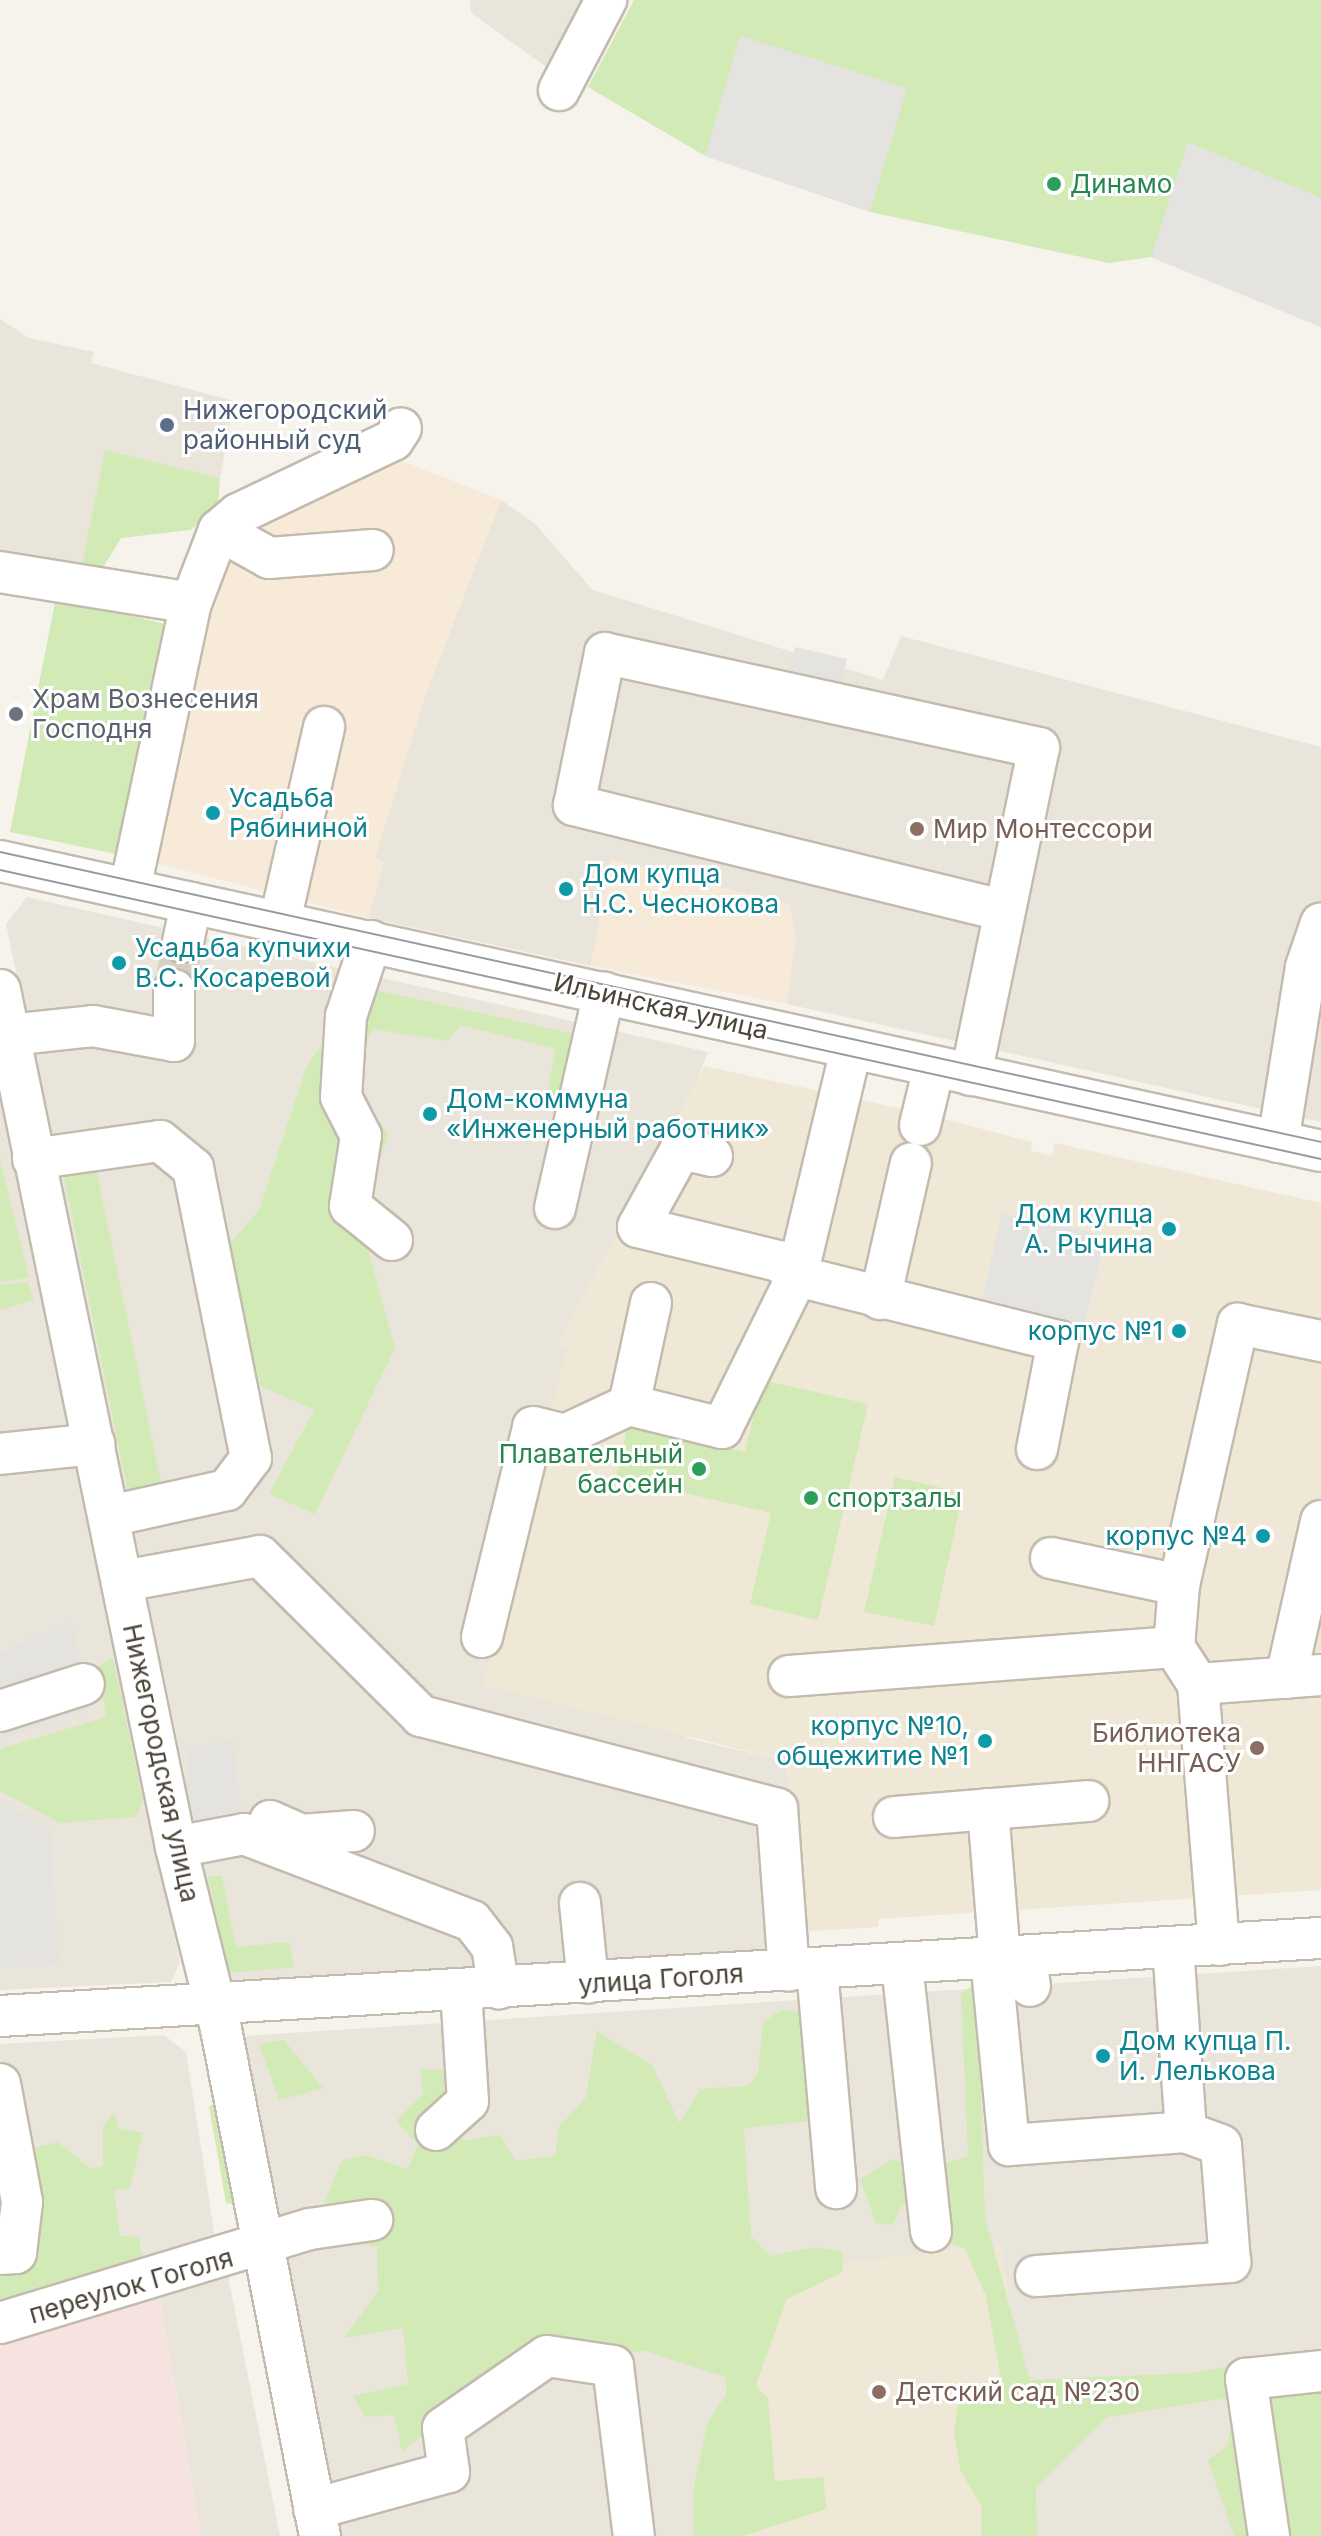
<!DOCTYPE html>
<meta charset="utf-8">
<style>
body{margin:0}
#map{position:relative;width:1321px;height:2536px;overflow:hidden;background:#f6f3ec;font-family:Inter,sans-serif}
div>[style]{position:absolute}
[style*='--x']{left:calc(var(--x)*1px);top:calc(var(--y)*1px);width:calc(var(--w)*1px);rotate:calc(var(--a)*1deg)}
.residential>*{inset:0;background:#eae5da}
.commercial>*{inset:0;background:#f7ead8}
.education>*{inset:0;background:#efe8d6}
.medical>*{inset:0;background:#f6e3e0}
.green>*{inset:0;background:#d2eab5}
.parking>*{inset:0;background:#e5e3e0}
.minor-tunnel>*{height:40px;margin-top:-20px;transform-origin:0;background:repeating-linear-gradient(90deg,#d4d0c8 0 40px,transparent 0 60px)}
.roads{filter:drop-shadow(2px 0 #c2bbae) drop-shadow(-2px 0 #c2bbae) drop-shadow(0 2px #c2bbae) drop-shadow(0 -2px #c2bbae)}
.minor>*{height:40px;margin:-20px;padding:0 20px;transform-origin:20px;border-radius:20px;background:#fff}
.tram>*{height:2px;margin:-1px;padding:0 1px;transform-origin:1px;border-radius:1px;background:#9a9a9a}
.dots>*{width:22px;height:22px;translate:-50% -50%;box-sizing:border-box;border:4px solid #fff;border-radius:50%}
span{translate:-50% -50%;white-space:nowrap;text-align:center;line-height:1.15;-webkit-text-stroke:6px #fff;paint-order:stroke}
.leisure-label{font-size:26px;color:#27864d}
.left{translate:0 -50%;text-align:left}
.right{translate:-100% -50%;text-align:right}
.service-label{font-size:26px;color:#4e5e75}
.worship-label{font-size:26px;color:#5b616d}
.culture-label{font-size:26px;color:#0d838f}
.education-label{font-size:26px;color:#785e54}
.street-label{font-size:26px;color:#4b4439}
</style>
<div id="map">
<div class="residential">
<i style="clip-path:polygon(470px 0,587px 0,549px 69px,471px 13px)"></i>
<i style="clip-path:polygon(0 319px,29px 338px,94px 352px,91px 363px,234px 401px,220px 478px,105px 451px,80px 572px,0 562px)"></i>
<i style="clip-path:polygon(501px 500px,535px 524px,593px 590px,883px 680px,901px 636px,1321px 747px,1321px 1122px,787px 1004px,789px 905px,611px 860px,591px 966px,368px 918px,384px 862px,374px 859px,425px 696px)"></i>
<i style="clip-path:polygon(27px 897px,708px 1052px,683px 1116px,558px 1345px,567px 1348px,687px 1738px,786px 1761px,802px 1948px,229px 1985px,6px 924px)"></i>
<i style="clip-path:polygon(0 1091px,180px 1962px,171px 1982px,0 1990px)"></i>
<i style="clip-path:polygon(1321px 1966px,1321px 2536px,339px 2536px,244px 2036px)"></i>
<i style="clip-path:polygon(164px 2035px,186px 2052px,218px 2256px,0 2316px,0 2044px)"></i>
<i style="clip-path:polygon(228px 2276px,280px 2536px,201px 2536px,159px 2294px)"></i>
</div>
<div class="commercial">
<i style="clip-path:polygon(382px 453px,501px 500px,425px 696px,375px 858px,384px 862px,368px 918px,133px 857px,188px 595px,241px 536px)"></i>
<i style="clip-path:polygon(610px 859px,790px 905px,796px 938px,787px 1004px,591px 966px)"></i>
</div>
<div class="education">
<i style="clip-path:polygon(704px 1066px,913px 1111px,1032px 1142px,1031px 1151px,1052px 1156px,1055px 1143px,1321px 1203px,1321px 1890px,878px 1919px,878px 1927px,799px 1932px,786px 1761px,483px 1685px,567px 1348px,558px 1345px)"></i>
<i style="clip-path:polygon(1001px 2243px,1030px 2430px,1022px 2536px,723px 2536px,756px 2274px)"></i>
</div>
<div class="medical">
<i style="clip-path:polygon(159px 2294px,201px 2536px,0 2536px,0 2340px)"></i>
</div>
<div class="green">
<i style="clip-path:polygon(634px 0,1321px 0,1321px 327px,1151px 257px,1109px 263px,870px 212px,705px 156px,588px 87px)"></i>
<i style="clip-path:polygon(105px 450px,220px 478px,218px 507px,191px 530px,121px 538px,101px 571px,80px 572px)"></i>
<i style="clip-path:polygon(56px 597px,177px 627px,131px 857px,10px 832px)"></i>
<i style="clip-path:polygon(339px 982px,589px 1037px,573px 1104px,546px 1097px,556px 1049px,461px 1025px,447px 1041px,373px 1029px,350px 1075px,388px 1135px,360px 1221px,395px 1348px,315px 1514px,269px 1494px,314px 1410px,261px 1386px,227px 1247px,259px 1210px,306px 1068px,330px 1033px)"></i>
<i style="clip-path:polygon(83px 1152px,97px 1173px,163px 1492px,130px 1501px,60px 1158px)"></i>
<i style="clip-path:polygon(0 1159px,29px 1278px,0 1282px)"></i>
<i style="clip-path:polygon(28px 1282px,34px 1300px,0 1310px,0 1285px)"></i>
<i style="clip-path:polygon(762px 1380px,868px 1404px,818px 1620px,750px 1604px,771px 1513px,616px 1477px,628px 1425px,745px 1452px)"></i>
<i style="clip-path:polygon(895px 1477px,963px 1493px,934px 1626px,864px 1612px)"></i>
<i style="clip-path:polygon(113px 1658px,143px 1801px,136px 1817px,60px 1823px,0 1791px,0 1749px,106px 1717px,99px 1666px)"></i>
<i style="clip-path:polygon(208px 1876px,222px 1876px,236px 1947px,289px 1942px,294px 1967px,229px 1973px)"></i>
<i style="clip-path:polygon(977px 1982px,985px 2218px,1030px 2380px,1191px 2373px,1321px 2350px,1321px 2536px,1234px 2536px,1208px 2460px,1228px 2445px,1234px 2397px,1108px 2417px,1036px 2488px,1037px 2536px,981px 2536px,982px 2507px,961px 2472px,954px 2432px,959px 2399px,990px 2395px,1000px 2374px,986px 2296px,964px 2248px,943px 2241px,927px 2207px,902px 2204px,893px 2225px,876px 2223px,860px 2179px,893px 2159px,924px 2171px,968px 2156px,961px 1994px)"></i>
<i style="clip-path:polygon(783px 2009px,812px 2015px,803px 2062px,811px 2121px,744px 2128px,751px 2236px,770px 2256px,815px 2247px,842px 2251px,843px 2272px,787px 2299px,756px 2385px,768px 2399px,775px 2481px,823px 2477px,826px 2509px,743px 2536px,694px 2536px,693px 2492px,707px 2424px,727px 2393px,725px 2377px,646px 2351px,510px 2360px,402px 2452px,394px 2415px,365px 2417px,353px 2396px,408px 2384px,403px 2328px,344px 2338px,378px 2291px,377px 2247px,340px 2239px,318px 2221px,341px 2161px,365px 2155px,408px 2169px,418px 2144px,396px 2121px,423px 2094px,420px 2069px,459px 2071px,463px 2141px,501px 2135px,515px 2161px,555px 2156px,559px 2127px,586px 2097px,597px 2031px,653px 2066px,679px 2123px,700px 2089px,747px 2086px,758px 2073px,763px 2022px)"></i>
<i style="clip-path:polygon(284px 2040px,323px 2088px,279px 2100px,259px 2044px)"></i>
<i style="clip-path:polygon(218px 2103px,237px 2205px,226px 2203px,209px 2106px)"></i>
<i style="clip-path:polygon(114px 2112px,119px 2129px,143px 2133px,130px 2188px,114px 2191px,120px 2236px,139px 2237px,141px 2254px,158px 2263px,96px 2283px,62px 2283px,30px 2305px,0 2300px,0 2247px,22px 2151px,58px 2142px,91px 2169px,103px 2166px,103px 2128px)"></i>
</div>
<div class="parking">
<i style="clip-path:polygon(740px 36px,907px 88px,870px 212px,705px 156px)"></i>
<i style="clip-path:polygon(1188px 142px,1321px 198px,1321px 327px,1151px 257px)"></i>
<i style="clip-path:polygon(795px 647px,847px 659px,841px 683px,789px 671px)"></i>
<i style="clip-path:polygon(1002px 1213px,1107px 1236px,1079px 1346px,977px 1320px)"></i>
<i style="clip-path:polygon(71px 1622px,91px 1709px,0 1739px,0 1653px)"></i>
<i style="clip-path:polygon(233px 1740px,241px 1815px,172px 1827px,164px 1786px,190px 1781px,185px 1748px)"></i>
<i style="clip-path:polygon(0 1800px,50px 1830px,59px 1965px,0 1968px)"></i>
</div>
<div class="minor-tunnel">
<i style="--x:174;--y:990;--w:49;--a:-79.4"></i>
</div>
<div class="roads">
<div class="minor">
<i style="--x:559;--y:90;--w:102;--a:-62.4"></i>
<i style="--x:219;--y:530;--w:57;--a:29.2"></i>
<i style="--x:269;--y:558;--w:104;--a:-4.4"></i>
<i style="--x:0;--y:572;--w:193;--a:9.2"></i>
<i style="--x:0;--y:861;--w:1352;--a:12.38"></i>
<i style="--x:130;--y:889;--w:292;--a:-78"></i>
<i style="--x:191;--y:603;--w:78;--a:-69"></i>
<i style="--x:219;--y:530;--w:25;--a:-40"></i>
<i style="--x:238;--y:514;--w:172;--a:-25.5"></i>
<i style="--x:393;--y:440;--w:14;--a:-56"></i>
<i style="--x:280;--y:921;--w:199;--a:-77.2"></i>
<i style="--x:371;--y:941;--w:79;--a:108.4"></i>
<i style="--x:346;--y:1016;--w:81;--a:93.5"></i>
<i style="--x:341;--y:1097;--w:44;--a:62.9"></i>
<i style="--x:361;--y:1136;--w:71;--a:98.9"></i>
<i style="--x:350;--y:1206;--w:54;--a:39"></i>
<i style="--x:183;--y:942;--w:40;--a:-78"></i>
<i style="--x:0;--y:990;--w:875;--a:78.39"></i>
<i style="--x:176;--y:1847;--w:187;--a:76.1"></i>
<i style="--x:221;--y:2029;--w:517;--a:78.95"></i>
<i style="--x:9;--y:1035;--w:84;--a:-6.1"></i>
<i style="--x:93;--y:1026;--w:82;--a:10.5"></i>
<i style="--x:174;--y:1041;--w:51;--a:-90"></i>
<i style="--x:971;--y:1075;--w:334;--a:-78.3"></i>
<i style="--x:1039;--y:748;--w:444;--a:-167.7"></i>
<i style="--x:605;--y:653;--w:155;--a:101.5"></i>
<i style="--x:574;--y:805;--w:442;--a:13.8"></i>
<i style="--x:920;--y:1125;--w:60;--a:-76.4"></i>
<i style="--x:1278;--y:1142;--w:177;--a:-80.9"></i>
<i style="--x:1306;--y:967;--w:46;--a:-71.2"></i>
<i style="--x:712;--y:1156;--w:32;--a:-167"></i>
<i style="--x:681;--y:1149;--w:89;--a:118.9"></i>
<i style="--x:638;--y:1227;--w:145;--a:13.6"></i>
<i style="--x:779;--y:1261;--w:23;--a:40"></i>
<i style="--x:797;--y:1276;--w:269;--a:14"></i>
<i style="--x:1058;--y:1341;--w:110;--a:101"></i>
<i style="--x:33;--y:1159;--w:128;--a:-8.1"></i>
<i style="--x:160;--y:1141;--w:43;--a:39.3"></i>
<i style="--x:193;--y:1168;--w:296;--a:78.7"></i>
<i style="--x:251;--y:1458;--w:40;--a:127"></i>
<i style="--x:227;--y:1490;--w:120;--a:167.5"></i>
<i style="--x:555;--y:1208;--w:221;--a:-77.2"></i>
<i style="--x:880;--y:1299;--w:139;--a:-77.2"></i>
<i style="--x:651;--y:1303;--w:104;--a:102.2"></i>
<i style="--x:629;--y:1405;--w:96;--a:13.9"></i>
<i style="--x:722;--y:1428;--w:169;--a:-63.7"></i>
<i style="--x:797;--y:1276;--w:233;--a:-76.6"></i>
<i style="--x:0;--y:1454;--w:95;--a:-6.1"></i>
<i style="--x:1051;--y:1558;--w:131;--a:11.9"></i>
<i style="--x:123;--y:1581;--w:139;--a:-10.3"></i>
<i style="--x:260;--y:1556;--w:227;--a:44.8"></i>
<i style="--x:421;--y:1716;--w:368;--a:14.6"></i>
<i style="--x:777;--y:1809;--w:162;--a:85.8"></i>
<i style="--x:482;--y:1637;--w:216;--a:-76.3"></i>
<i style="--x:533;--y:1427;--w:33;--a:14"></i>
<i style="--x:565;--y:1435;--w:71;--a:-25.1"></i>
<i style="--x:789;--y:1676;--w:386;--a:-4.3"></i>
<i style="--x:1286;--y:1678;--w:161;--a:-77.4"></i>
<i style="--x:1198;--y:1684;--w:123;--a:-4.2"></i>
<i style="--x:0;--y:1711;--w:88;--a:-17.8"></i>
<i style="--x:988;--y:1809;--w:149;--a:85.4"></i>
<i style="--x:1000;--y:1958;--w:31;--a:27"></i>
<i style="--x:1028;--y:1972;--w:14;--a:82"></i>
<i style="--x:894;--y:1817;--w:195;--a:-4.7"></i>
<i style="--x:270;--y:1821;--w:34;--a:24"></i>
<i style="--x:301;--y:1835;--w:53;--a:-4.3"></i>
<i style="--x:176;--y:1847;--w:69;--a:-10.8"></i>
<i style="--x:244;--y:1834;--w:244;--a:20.9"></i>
<i style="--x:472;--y:1921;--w:33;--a:52"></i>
<i style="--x:492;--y:1947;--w:42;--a:80.3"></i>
<i style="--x:580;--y:1903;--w:80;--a:84.3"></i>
<i style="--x:1219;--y:1945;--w:262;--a:-94.6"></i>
<i style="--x:1198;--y:1684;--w:44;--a:-123"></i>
<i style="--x:1174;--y:1647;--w:62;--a:-85.4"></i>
<i style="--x:1179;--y:1585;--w:268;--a:-77.3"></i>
<i style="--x:1238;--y:1324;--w:85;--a:11.6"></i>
<i style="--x:991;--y:1958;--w:188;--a:84.5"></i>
<i style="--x:1009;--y:2145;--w:177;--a:-4.2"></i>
<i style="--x:1186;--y:2132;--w:185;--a:-94"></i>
<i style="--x:902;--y:1964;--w:269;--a:83.8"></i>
<i style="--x:817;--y:1969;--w:220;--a:85"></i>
<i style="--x:0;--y:2016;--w:1323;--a:-3.38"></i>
<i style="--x:0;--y:2084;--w:120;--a:79.4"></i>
<i style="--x:22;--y:2202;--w:51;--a:96.7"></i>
<i style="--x:16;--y:2253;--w:16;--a:176"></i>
<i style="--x:436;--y:2130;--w:43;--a:-42.2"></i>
<i style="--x:468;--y:2101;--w:110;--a:-93.6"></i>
<i style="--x:1036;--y:2276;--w:195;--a:-4.1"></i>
<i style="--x:1230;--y:2262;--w:117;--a:-94.4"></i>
<i style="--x:1221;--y:2145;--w:37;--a:-160"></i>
<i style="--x:0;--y:2323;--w:324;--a:-16.9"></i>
<i style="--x:310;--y:2229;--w:63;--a:-8.3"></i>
<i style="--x:314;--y:2509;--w:140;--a:-15.3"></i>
<i style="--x:449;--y:2472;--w:44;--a:-97.8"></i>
<i style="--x:443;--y:2428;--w:126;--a:-34.7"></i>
<i style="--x:547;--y:2356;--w:67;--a:8.6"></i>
<i style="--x:613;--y:2366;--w:171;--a:83"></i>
<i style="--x:1269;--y:2536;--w:159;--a:-98.3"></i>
<i style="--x:1246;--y:2379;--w:75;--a:-6.1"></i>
</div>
</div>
<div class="tram">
<i style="--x:0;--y:852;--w:1352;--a:12.38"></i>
<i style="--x:0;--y:870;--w:1352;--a:12.34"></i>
</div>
<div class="dots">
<i style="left:1054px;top:184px;background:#2e9e5b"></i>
<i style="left:167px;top:425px;background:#5c6f8a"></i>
<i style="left:16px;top:714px;background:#6b7280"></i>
<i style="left:213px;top:813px;background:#0f9aa8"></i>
<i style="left:917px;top:829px;background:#8d6e63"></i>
<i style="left:566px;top:889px;background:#0f9aa8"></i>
<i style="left:119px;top:963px;background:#0f9aa8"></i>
<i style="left:430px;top:1114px;background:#0f9aa8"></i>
<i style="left:1169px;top:1229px;background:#0f9aa8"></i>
<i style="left:1179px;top:1331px;background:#0f9aa8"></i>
<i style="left:699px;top:1469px;background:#2e9e5b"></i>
<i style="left:811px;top:1498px;background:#2e9e5b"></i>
<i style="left:1263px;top:1536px;background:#0f9aa8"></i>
<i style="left:985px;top:1741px;background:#0f9aa8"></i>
<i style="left:1257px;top:1748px;background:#8d6e63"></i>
<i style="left:1103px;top:2056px;background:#0f9aa8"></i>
<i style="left:879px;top:2392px;background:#8d6e63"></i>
</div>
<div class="leisure-label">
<span class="left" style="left:1070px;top:184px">Динамо</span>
<span class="right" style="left:683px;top:1469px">Плавательный<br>бассейн</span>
<span class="left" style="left:827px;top:1498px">спортзалы</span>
</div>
<div class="service-label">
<span class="left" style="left:183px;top:425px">Нижегородский<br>районный суд</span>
</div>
<div class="worship-label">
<span class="left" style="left:32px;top:714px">Храм Вознесения<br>Господня</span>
</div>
<div class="culture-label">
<span class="left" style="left:229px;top:813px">Усадьба<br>Рябининой</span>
<span class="left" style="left:582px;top:889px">Дом купца<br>Н.С. Чеснокова</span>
<span class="left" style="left:135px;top:963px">Усадьба купчихи<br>В.С. Косаревой</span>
<span class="left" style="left:446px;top:1114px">Дом-коммуна<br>«Инженерный работник»</span>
<span class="right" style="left:1153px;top:1229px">Дом купца<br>А. Рычина</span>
<span class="right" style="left:1163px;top:1331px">корпус №1</span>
<span class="right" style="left:1247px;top:1536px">корпус №4</span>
<span class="right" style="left:969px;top:1741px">корпус №10,<br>общежитие №1</span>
<span class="left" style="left:1119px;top:2056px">Дом купца П.<br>И. Лелькова</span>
</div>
<div class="education-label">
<span class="left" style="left:933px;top:829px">Мир Монтессори</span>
<span class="right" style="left:1241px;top:1748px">Библиотека<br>ННГАСУ</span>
<span class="left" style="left:895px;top:2392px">Детский сад №230</span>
</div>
<div class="street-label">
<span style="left:661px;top:1006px;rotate:13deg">Ильинская улица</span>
<span style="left:161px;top:1763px;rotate:78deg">Нижегородская улица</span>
<span style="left:661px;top:1979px;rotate:-4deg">улица Гоголя</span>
<span style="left:131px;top:2286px;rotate:-16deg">переулок Гоголя</span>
</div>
</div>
